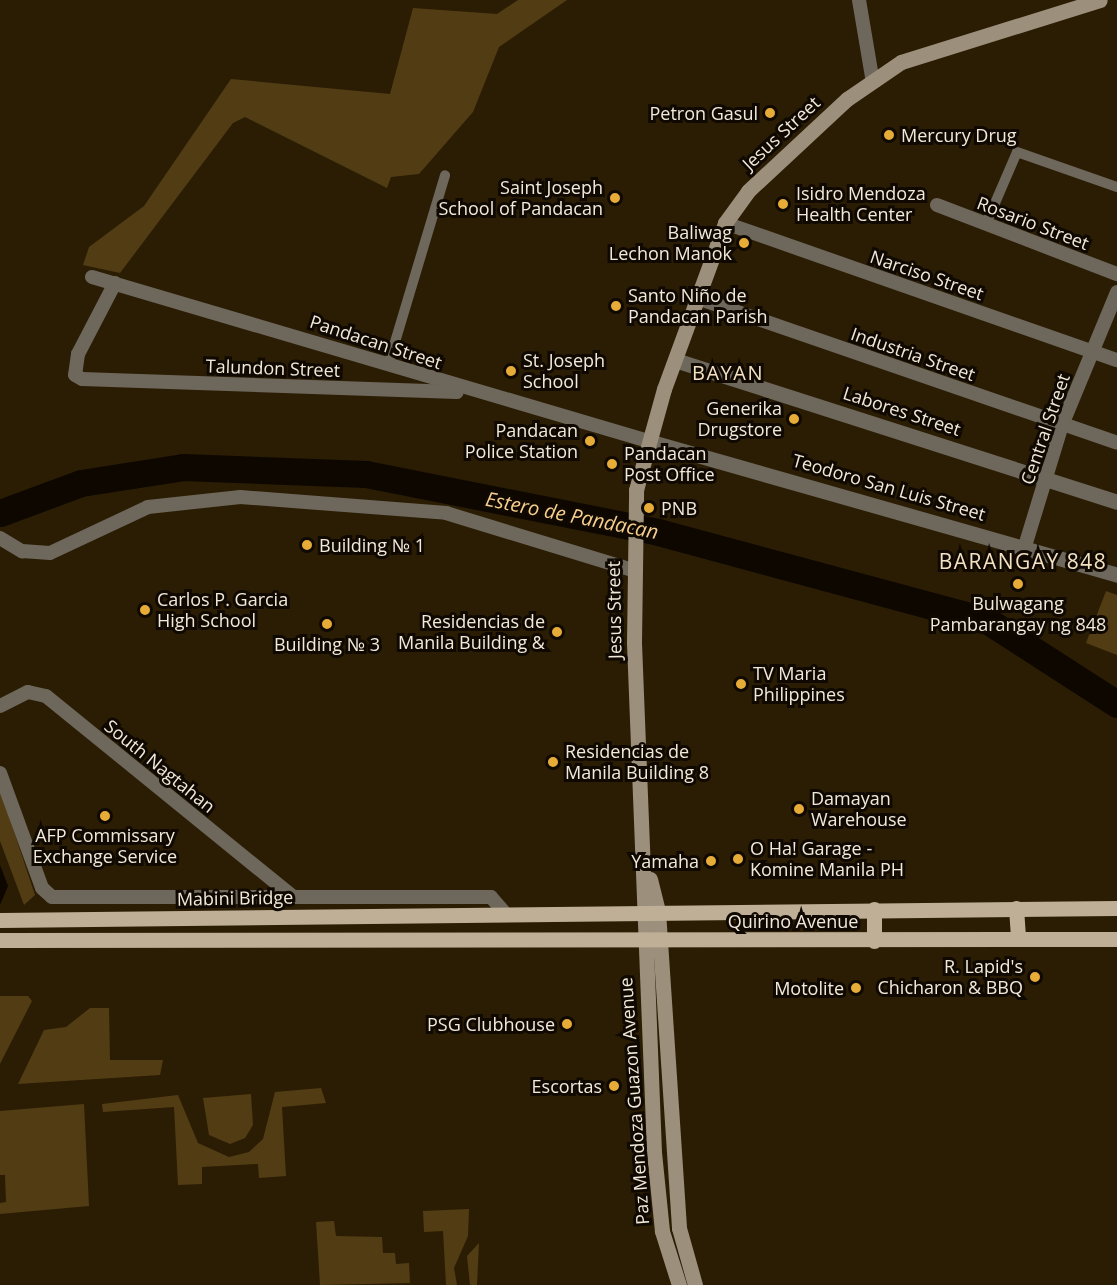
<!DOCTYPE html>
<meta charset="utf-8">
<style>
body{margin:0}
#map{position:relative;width:1117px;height:1285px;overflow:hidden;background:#2b1d04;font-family:"Open Sans",sans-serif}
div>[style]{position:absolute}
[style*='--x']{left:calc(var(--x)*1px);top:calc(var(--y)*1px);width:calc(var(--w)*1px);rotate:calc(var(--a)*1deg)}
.green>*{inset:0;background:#523c14}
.water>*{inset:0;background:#0d0700}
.river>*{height:27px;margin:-13.5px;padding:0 13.5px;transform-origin:13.5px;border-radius:13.5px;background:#0d0700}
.pedestrian>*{height:10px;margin:-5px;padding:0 5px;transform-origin:5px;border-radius:5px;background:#6e675b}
.minor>*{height:14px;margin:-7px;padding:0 7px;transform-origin:7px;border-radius:7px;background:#6e675b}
.tertiary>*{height:15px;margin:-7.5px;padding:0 7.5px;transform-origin:7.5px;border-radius:7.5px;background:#6e675b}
.secondary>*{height:15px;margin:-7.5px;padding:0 7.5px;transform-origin:7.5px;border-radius:7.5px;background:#9c907d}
.primary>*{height:15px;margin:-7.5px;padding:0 7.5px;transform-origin:7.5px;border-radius:7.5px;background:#bfaf97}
.dots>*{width:16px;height:16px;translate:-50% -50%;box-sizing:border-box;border:3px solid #0f0902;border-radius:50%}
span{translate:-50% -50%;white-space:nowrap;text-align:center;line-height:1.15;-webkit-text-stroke:6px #0f0902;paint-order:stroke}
.poi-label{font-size:18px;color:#f2e9da}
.right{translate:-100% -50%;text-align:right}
.left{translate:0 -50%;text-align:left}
.street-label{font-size:18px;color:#f2e9da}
.neighbourhood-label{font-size:20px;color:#f4e1c2;letter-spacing:1.5px}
.water-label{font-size:20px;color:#f7cf8d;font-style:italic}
.quarter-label{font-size:21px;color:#f4e1c2;letter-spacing:1.5px}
</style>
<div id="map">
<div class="green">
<i style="clip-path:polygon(518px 0,567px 0,499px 47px,473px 112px,419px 174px,391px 177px,387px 188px,245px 117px,233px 123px,120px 273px,83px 265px,89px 247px,144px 206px,231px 79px,390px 94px,413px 8px,497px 14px)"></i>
<i style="clip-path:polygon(1106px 591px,1117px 595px,1117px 655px,1086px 643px)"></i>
<i style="clip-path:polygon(0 789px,35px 895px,24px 905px,0 841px)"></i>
<i style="clip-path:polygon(0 996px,28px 996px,32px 1001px,0 1064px)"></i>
<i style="clip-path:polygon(90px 1008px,109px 1008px,110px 1060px,163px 1060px,160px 1075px,18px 1084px,44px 1030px,66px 1027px)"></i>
<i style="clip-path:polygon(321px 1088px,326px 1103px,282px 1107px,286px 1176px,259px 1178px,258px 1164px,202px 1167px,202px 1184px,178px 1185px,174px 1107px,103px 1112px,102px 1104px,178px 1095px,198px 1143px,229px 1157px,249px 1152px,263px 1139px,275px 1092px)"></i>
<i style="clip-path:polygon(251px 1094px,253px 1125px,245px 1138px,230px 1144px,209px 1135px,203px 1098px)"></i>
<i style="clip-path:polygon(84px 1104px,89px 1206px,0 1214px,0 1203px,6px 1202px,5px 1175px,0 1175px,0 1111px)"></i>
<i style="clip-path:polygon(469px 1209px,468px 1236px,454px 1268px,457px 1285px,446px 1285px,443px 1231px,424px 1232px,423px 1211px)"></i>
<i style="clip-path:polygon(334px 1221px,336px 1236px,382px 1237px,383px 1253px,395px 1253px,396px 1264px,409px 1263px,410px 1283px,320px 1285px,316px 1222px)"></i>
<i style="clip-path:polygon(479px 1243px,477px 1285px,470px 1285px,467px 1256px)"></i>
</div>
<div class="water">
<i style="clip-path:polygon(0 865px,8px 886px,0 905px)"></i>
</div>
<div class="river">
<i style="--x:0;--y:513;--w:86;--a:-20.3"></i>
<i style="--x:81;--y:483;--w:103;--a:-8.9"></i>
<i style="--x:183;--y:467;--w:183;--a:2.2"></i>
<i style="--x:366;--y:474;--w:298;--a:11.2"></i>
<i style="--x:658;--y:532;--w:342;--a:15.1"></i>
<i style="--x:988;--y:621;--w:153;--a:32.8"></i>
</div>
<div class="pedestrian">
<i style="--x:986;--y:224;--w:78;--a:-66.7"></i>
<i style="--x:1017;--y:152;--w:106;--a:19.3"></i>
<i style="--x:389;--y:362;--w:195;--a:-73.3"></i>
</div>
<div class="minor">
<i style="--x:859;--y:0;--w:78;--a:80.4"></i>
<i style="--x:937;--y:205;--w:193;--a:21"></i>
<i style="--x:725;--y:223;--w:415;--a:19.3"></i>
<i style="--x:92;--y:277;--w:580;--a:16.43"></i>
<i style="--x:115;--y:283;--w:80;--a:117.5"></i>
<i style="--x:78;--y:354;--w:21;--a:98"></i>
<i style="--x:75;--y:375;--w:8;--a:30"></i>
<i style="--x:82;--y:379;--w:375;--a:2"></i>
<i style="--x:697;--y:298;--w:444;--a:19"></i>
<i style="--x:0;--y:538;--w:26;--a:31"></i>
<i style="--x:22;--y:551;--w:28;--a:4"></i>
<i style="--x:50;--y:553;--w:108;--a:-25.1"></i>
<i style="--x:148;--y:507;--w:93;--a:-6.2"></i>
<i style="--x:240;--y:497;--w:207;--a:4.4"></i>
<i style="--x:446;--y:513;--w:195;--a:17"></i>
<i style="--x:1025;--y:546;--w:127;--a:-73"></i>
<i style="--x:1062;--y:425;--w:144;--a:-67.5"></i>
<i style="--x:0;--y:706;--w:31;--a:-27"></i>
<i style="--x:28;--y:692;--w:18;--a:13"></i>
<i style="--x:46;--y:696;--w:316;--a:39.1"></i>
<i style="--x:0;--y:773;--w:122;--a:69.9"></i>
<i style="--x:42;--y:888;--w:13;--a:42"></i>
<i style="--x:52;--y:897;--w:439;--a:0"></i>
<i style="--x:491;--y:897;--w:18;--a:49"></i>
</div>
<div class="tertiary">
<i style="--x:675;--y:360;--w:464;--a:17.8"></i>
<i style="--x:648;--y:441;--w:488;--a:15.9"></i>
</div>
<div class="secondary">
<i style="--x:650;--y:879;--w:33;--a:76"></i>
<i style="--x:658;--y:911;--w:318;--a:86.2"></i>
<i style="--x:679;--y:1228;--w:59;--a:74.3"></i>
<i style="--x:679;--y:1285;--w:57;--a:-107.5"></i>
<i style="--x:662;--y:1231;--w:79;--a:-95.8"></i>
<i style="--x:654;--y:1152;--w:510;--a:-92.25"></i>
<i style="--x:634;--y:642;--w:152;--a:-89.2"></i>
<i style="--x:636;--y:490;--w:105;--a:-74.5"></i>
<i style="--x:664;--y:389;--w:177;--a:-69.8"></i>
<i style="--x:725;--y:223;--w:39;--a:-54"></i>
<i style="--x:748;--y:191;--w:135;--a:-42.9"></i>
<i style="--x:847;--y:99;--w:65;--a:-34.4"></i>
<i style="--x:901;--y:62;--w:208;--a:-17.3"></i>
</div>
<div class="primary">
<i style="--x:1016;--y:908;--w:31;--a:86"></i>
<i style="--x:0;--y:920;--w:1117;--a:-0.62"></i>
<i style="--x:0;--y:940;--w:1117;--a:-0.05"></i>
<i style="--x:874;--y:941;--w:32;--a:-90"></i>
</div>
<div class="dots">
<i style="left:770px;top:113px;background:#e7ac37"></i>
<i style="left:889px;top:135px;background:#e7ac37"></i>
<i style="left:615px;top:198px;background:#e7ac37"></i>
<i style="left:783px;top:204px;background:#e7ac37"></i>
<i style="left:744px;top:243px;background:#e7ac37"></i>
<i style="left:616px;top:306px;background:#e7ac37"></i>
<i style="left:511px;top:371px;background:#e7ac37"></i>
<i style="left:794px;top:419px;background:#e7ac37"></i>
<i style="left:590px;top:441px;background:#e7ac37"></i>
<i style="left:612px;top:464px;background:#e7ac37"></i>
<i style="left:649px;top:508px;background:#e7ac37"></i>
<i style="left:307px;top:545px;background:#e7ac37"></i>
<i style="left:1018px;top:584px;background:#e7ac37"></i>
<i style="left:145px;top:610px;background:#e7ac37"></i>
<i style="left:327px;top:624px;background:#e7ac37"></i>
<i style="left:557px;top:632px;background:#e7ac37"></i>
<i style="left:741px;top:684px;background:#e7ac37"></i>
<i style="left:553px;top:762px;background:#e7ac37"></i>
<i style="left:799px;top:809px;background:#e7ac37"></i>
<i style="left:105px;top:816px;background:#e7ac37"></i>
<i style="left:738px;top:859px;background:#e7ac37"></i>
<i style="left:711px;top:861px;background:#e7ac37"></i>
<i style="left:1035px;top:977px;background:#e7ac37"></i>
<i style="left:856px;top:988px;background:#e7ac37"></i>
<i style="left:567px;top:1024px;background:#e7ac37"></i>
<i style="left:614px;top:1086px;background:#e7ac37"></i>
</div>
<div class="poi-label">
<span class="right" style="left:758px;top:113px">Petron Gasul</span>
<span class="left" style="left:901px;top:135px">Mercury Drug</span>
<span class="right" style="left:603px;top:198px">Saint Joseph<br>School of Pandacan</span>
<span class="left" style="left:796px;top:204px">Isidro Mendoza<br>Health Center</span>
<span class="right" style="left:732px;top:243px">Baliwag<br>Lechon Manok</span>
<span class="left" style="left:628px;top:306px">Santo Niño de<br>Pandacan Parish</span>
<span class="left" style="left:523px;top:371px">St. Joseph<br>School</span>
<span class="right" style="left:782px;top:419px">Generika<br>Drugstore</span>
<span class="right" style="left:578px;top:441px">Pandacan<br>Police Station</span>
<span class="left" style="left:624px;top:464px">Pandacan<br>Post Office</span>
<span class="left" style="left:661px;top:508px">PNB</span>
<span class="left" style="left:319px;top:545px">Building № 1</span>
<span class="left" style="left:157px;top:610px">Carlos P. Garcia<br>High School</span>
<span style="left:1018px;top:614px">Bulwagang<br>Pambarangay ng 848</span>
<span class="right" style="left:545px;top:632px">Residencias de<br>Manila Building &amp;</span>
<span style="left:327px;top:644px">Building № 3</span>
<span class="left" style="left:753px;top:684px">TV Maria<br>Philippines</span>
<span class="left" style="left:565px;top:762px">Residencias de<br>Manila Building 8</span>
<span class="left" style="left:811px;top:809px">Damayan<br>Warehouse</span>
<span style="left:105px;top:846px">AFP Commissary<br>Exchange Service</span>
<span class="left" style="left:750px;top:859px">O Ha! Garage -<br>Komine Manila PH</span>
<span class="right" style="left:699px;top:861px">Yamaha</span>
<span class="right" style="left:1023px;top:977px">R. Lapid's<br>Chicharon &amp; BBQ</span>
<span class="right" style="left:844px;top:988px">Motolite</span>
<span class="right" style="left:555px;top:1024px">PSG Clubhouse</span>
<span class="right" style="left:602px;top:1086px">Escortas</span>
</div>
<div class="street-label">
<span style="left:781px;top:133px;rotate:-43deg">Jesus Street</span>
<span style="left:1033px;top:223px;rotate:21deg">Rosario Street</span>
<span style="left:927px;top:275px;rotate:19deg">Narciso Street</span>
<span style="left:376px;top:342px;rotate:18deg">Pandacan Street</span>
<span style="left:913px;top:354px;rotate:19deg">Industria Street</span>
<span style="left:273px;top:368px;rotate:2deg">Talundon Street</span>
<span style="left:902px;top:411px;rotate:18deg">Labores Street</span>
<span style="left:1045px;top:429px;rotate:-71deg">Central Street</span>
<span style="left:889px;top:487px;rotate:16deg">Teodoro San Luis Street</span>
<span style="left:614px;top:610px;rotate:-91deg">Jesus Street</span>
<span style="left:160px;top:766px;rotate:39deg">South Nagtahan</span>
<span style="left:235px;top:898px;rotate:-1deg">Mabini Bridge</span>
<span style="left:793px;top:921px">Quirino Avenue</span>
<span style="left:634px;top:1101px;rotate:-94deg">Paz Mendoza Guazon Avenue</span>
</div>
<div class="neighbourhood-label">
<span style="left:728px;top:372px">BAYAN</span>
</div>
<div class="water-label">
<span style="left:572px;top:515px;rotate:11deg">Estero de Pandacan</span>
</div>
<div class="quarter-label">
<span style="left:1023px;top:561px">BARANGAY 848</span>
</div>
</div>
